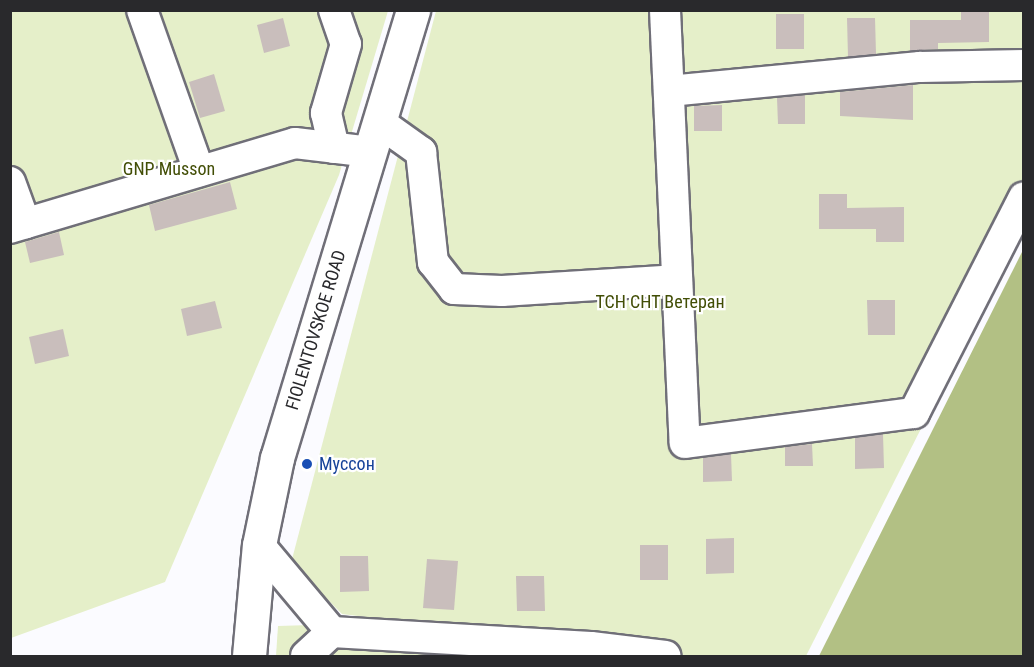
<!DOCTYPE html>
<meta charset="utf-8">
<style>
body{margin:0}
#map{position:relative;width:1034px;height:667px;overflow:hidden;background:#fbfbff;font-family:"Roboto Condensed",sans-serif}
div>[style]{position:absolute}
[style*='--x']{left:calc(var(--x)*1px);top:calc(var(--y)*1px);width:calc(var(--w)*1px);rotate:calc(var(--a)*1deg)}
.green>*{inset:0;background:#e5efc9}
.forest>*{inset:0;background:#b2c084}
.building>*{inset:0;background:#c9bebc}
.roads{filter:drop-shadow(2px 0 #706f78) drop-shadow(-2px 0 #706f78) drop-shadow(0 2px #706f78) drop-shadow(0 -2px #706f78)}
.minor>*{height:30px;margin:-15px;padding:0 15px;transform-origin:15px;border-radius:15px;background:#fff}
.major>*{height:33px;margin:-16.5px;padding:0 16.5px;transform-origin:16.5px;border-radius:16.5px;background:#fff}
.dots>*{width:16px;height:16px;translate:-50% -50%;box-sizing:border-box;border:3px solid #fff;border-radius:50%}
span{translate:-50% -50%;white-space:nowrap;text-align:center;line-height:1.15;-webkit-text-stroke:4.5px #fff;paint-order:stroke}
.park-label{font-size:18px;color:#424e06}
.street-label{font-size:18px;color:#29292c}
.transit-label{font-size:18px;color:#164399}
.left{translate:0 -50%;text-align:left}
.frame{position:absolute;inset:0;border:12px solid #29292c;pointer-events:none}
</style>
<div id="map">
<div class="green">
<i style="clip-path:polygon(11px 11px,388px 11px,339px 175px,165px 582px,11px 638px)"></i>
<i style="clip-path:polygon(436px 11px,1023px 11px,1023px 227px,806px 656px,673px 656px,342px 614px,291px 563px)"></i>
<i style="clip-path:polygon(342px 624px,592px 656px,276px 656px,278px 626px)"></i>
</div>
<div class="forest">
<i style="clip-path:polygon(1023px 250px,1023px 656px,819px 656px)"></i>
</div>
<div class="building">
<i style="clip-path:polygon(961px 10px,989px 10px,989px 42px,938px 43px,938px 49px,910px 51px,910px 20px,961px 20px)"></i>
<i style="clip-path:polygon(776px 14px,804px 14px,804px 49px,776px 49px)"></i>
<i style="clip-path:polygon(283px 18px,290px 46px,264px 53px,257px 25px)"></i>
<i style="clip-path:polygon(847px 18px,875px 18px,876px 54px,848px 57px)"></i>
<i style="clip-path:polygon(214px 74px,225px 111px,200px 118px,189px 82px)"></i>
<i style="clip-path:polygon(913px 85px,913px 120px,840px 116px,840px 92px)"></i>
<i style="clip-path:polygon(805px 95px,805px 124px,778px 124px,777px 98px)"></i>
<i style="clip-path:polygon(722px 105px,722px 131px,694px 131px,694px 106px)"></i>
<i style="clip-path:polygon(230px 182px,237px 209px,155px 231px,149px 205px)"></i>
<i style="clip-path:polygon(819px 194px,847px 194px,847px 208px,904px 207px,904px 242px,876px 242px,876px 229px,819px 229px)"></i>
<i style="clip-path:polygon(59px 232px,64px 255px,30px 263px,25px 242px)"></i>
<i style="clip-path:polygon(867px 300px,895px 300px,895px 335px,868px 335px)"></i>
<i style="clip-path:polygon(215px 301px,222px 328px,187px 336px,181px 309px)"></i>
<i style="clip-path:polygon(63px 329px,69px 356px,35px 364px,29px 337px)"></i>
<i style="clip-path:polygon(883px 434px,884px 468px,855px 469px,855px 438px)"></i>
<i style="clip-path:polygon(812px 444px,813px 466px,785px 466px,785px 447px)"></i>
<i style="clip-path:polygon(731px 454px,732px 481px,703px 482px,703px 458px)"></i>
<i style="clip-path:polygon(734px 538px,734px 573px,706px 574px,706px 539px)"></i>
<i style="clip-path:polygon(640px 545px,668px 545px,668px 580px,640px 580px)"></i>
<i style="clip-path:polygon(340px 556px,368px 556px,369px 591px,340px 592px)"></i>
<i style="clip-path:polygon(427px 559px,458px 561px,454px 610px,423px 608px)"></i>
<i style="clip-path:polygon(516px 576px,544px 576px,545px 611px,517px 611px)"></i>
</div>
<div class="roads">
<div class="minor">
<i style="--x:142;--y:10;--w:171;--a:70.5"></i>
<i style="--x:334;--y:10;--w:36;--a:71"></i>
<i style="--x:346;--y:44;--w:72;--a:106.2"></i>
<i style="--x:326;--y:113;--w:36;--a:77"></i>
<i style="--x:665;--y:10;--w:433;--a:87.4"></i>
<i style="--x:685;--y:443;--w:231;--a:-7.5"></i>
<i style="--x:914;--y:413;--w:242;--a:-63"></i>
<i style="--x:669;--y:91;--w:252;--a:-5.5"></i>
<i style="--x:920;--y:67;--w:104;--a:-1.1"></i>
<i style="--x:379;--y:122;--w:52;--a:35.5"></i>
<i style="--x:421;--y:152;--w:111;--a:83.8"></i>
<i style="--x:433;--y:262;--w:34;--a:52"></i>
<i style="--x:454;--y:289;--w:48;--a:2.4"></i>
<i style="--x:502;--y:291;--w:173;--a:-3.6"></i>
<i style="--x:10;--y:182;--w:44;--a:69.9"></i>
<i style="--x:10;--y:228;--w:297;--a:-16.6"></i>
<i style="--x:295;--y:143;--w:76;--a:6.8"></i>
<i style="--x:259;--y:545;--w:114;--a:50"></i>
<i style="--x:332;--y:632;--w:259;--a:3.3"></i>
<i style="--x:591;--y:647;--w:75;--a:6.9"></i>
<i style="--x:306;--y:656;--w:35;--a:-43"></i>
</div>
<div class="major">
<i style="--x:249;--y:656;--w:111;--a:-84.9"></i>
<i style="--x:259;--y:545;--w:89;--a:-78.3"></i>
<i style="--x:277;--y:458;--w:468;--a:-73.1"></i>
</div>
</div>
<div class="dots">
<i style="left:307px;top:464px;background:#1a4fb4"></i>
</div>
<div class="park-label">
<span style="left:169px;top:169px">GNP Musson</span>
<span style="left:660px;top:302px">ТСН СНТ Ветеран</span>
</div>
<div class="street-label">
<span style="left:316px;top:330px;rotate:-73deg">FIOLENTOVSKOE ROAD</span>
</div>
<div class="transit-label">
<span class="left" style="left:319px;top:464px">Муссон</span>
</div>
<div class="frame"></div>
</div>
